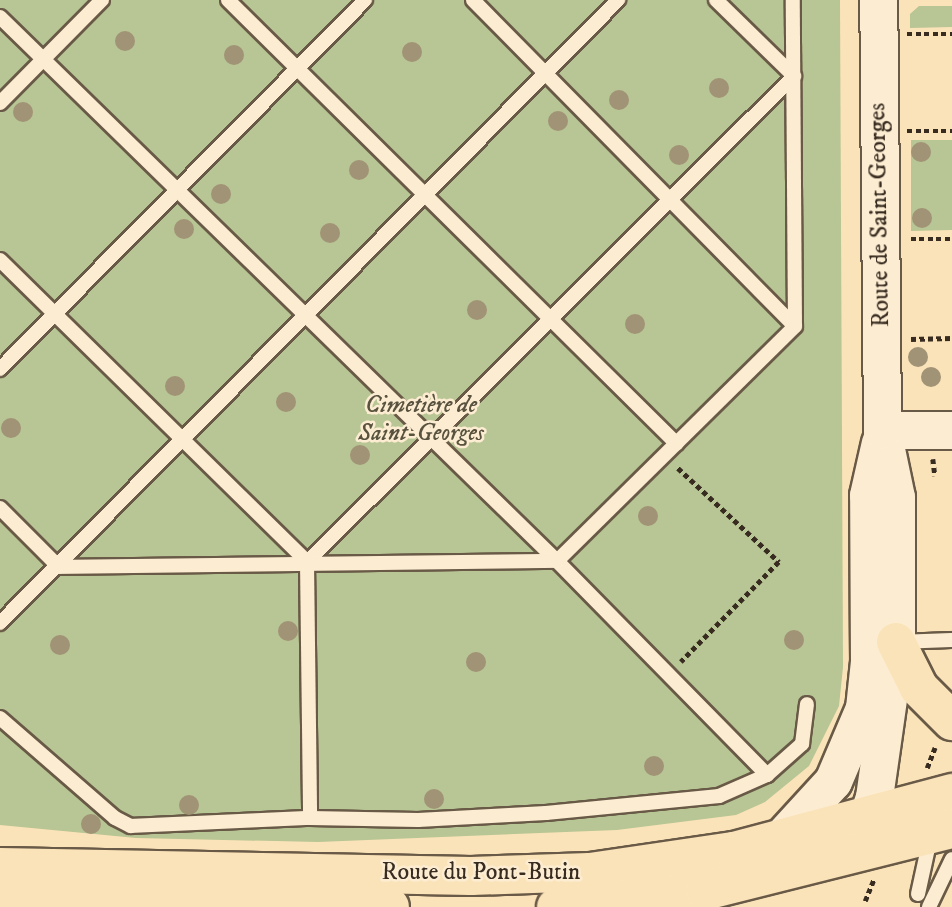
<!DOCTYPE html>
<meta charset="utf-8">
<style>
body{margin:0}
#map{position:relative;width:952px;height:907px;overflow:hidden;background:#fbe3b9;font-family:"IM FELL DW Pica",serif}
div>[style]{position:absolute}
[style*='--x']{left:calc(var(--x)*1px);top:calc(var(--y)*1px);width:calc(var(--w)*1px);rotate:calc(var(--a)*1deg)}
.green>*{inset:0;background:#b8c594}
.path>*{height:4.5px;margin-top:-2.25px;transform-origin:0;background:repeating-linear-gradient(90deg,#382c21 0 5px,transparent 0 8.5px)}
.roads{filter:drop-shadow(2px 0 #695a47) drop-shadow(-2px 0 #695a47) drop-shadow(0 2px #695a47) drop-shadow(0 -2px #695a47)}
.service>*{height:14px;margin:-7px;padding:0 7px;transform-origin:7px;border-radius:7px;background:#fcedd2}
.tertiary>*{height:37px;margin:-18.5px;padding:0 18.5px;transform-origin:18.5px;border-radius:18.5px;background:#fcedd2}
.primary>*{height:38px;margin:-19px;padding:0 19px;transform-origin:19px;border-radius:19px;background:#fbe3b9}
.trees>*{width:20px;height:20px;margin:-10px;border-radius:50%;background:#a19375}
span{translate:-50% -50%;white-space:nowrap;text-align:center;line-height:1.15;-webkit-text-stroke:5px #fcedd2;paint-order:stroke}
.street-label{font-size:24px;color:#382c21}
.park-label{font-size:24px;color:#58523e;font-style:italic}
</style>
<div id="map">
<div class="green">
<i style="clip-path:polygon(0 0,840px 0,843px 667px,839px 706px,809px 766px,765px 802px,736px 815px,617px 830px,318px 842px,136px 838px,0 825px)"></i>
<i style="clip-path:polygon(919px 6px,952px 6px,952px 27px,910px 28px,910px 14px)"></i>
<i style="clip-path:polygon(911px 140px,952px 140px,952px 230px,911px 231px)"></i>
</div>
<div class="path">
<i style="--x:907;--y:34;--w:45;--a:0"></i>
<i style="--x:907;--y:131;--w:45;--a:0"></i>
<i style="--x:911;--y:239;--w:41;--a:0"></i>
<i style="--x:911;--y:339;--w:41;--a:-1.4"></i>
<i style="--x:933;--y:459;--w:17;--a:83"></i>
<i style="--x:678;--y:468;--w:138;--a:42.9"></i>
<i style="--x:779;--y:562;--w:140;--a:134.4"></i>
<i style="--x:927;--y:768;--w:22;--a:-69"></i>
<i style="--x:865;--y:901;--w:24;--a:-68"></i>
</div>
<div class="roads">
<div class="service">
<i style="--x:228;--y:0;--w:631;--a:44.68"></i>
<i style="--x:473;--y:0;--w:458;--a:45.4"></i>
<i style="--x:0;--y:17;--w:779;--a:44.32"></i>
<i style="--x:557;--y:561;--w:300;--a:45.5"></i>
<i style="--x:767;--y:775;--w:47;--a:-41.5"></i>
<i style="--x:802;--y:744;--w:40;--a:-82.9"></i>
<i style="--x:0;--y:103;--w:145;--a:-45.3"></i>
<i style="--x:0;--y:260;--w:431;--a:44.5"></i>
<i style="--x:307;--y:562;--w:688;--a:-44.94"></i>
<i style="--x:794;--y:76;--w:109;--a:-135.7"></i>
<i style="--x:0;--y:369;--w:519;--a:-45.31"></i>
<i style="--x:0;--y:508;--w:83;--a:45"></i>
<i style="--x:59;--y:567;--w:498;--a:-0.7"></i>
<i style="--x:557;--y:561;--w:334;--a:-44.6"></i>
<i style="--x:795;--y:326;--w:326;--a:-90.4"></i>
<i style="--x:307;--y:562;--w:256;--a:89.3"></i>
<i style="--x:310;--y:818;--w:108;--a:1.1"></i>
<i style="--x:418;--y:820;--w:128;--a:-3.1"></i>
<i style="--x:546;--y:813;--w:174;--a:-5.6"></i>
<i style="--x:719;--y:796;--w:52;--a:-23.6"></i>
<i style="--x:0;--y:623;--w:878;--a:-45.23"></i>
<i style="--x:898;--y:642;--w:54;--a:-2.1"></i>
<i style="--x:0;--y:718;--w:152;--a:41"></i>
<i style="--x:115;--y:818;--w:18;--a:27"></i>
<i style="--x:131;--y:826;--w:179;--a:-2.6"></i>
<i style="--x:918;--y:894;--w:56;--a:-77.7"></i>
<i style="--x:929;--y:907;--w:53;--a:-64.4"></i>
</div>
<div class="tertiary">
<i style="--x:882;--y:430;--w:70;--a:0"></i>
<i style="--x:778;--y:841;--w:81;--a:-47.5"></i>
<i style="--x:833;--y:781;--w:79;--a:-67"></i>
<i style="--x:864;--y:708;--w:47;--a:-83.9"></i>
<i style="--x:869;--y:661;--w:166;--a:-90.3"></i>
<i style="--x:868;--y:495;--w:54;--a:-77.2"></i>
<i style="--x:859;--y:842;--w:47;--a:-71.6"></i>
<i style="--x:874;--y:797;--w:157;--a:-81.9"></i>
<i style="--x:896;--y:642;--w:145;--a:-90"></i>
<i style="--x:896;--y:497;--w:68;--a:-101.8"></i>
<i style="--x:882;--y:430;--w:430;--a:-90.5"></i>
</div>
<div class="primary">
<i style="--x:896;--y:642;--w:51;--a:63.4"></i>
<i style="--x:919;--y:688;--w:47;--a:45"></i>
<i style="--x:0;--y:867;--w:471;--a:1.1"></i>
<i style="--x:471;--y:876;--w:119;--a:-1.9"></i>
<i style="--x:590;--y:872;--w:146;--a:-8.3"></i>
<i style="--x:734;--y:851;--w:226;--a:-14.9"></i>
<i style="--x:0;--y:900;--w:390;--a:1"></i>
<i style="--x:556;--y:907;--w:150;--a:-6.1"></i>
<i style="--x:705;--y:891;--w:255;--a:-14.1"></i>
</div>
</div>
<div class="trees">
<i style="left:125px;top:41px"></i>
<i style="left:412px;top:52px"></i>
<i style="left:234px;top:55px"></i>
<i style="left:719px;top:88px"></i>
<i style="left:619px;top:100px"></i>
<i style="left:23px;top:112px"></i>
<i style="left:558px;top:121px"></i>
<i style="left:921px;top:152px"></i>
<i style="left:679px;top:155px"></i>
<i style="left:359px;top:170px"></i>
<i style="left:221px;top:194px"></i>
<i style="left:922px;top:218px"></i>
<i style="left:184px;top:229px"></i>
<i style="left:330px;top:233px"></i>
<i style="left:477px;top:310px"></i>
<i style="left:635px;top:324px"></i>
<i style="left:918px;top:357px"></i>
<i style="left:931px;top:377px"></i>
<i style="left:175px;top:386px"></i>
<i style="left:286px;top:402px"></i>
<i style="left:11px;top:428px"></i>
<i style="left:360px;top:455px"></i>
<i style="left:648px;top:516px"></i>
<i style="left:288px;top:631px"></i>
<i style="left:794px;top:640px"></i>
<i style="left:60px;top:645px"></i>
<i style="left:476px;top:662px"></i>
<i style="left:654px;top:766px"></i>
<i style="left:434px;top:799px"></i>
<i style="left:189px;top:805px"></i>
<i style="left:91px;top:824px"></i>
</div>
<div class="street-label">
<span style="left:880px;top:215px;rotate:-91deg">Route de Saint-Georges</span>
<span style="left:481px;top:873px">Route du Pont-Butin</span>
</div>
<div class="park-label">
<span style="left:421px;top:420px">Cimetière de<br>Saint-Georges</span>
</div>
</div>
